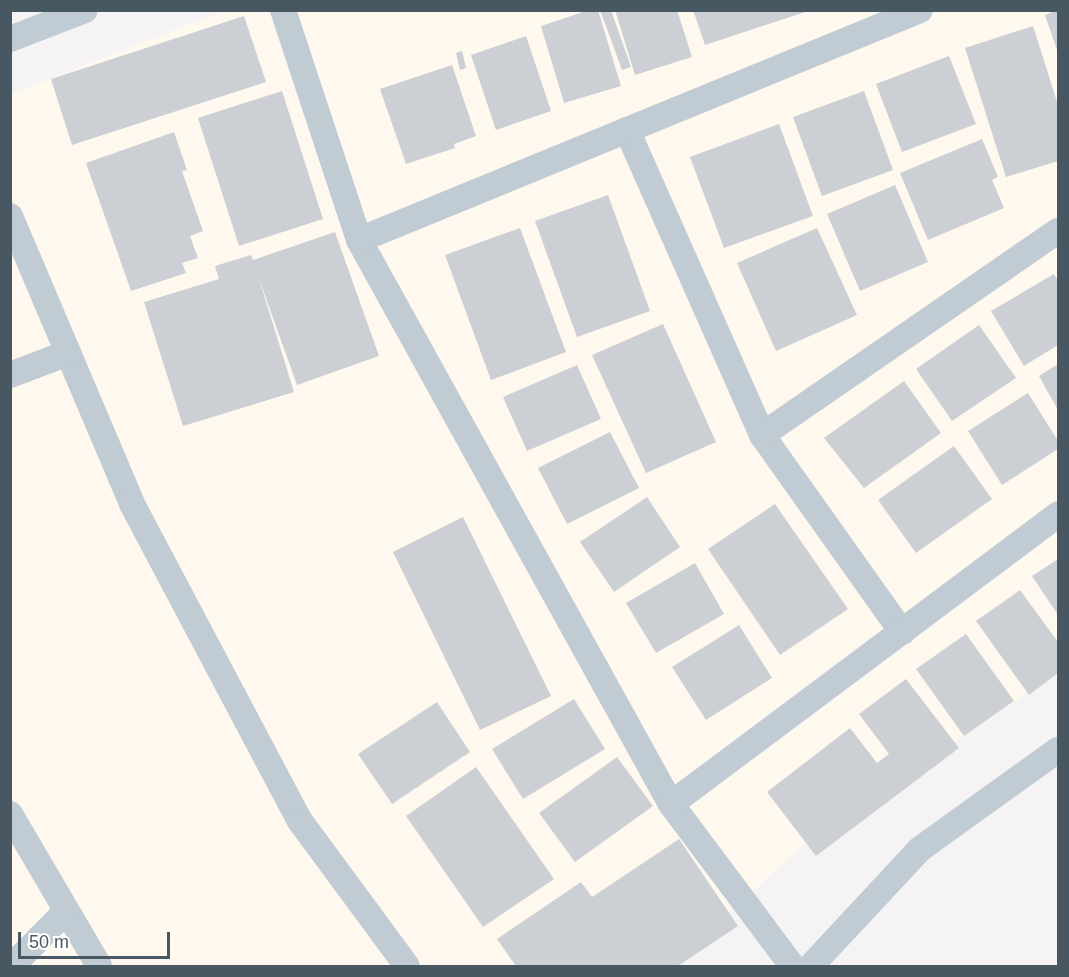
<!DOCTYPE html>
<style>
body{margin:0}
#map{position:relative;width:1069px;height:977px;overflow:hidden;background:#f5f3f3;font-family:Arial,sans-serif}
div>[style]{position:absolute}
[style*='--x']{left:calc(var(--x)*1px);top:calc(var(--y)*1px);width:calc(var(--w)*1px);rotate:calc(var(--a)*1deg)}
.commercial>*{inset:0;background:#fef8ee}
.building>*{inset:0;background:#ccd0d5}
.minor>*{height:26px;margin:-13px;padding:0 13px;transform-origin:13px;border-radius:13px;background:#c0cbd3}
span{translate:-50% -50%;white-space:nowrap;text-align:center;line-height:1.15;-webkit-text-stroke:6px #fff;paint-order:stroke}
.frame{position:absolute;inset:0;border:12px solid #485863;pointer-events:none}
.scale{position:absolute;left:18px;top:932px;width:152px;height:27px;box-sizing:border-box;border:3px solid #485863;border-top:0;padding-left:8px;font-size:18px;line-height:21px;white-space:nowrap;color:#485863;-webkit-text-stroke:4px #fff;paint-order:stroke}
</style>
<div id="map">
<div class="commercial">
<i style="clip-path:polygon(223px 11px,1058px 11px,1058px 673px,812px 837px,671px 966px,11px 966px,11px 94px)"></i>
</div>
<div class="building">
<i style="clip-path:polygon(589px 10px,598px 10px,621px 86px,564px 103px,541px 26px)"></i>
<i style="clip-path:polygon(600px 10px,611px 10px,631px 67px,622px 70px)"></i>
<i style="clip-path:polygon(615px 10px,677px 10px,692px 57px,635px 75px)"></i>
<i style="clip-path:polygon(693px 10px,808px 10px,808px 11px,705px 45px)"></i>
<i style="clip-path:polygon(1057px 10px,1058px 10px,1058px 53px,1045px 15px)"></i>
<i style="clip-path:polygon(244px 16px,266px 82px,72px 145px,51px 79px)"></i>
<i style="clip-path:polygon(1033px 26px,1058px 105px,1058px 161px,1006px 177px,965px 48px)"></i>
<i style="clip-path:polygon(526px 36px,551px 111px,496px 130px,471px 55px)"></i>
<i style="clip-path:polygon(462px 51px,466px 68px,460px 70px,456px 53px)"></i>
<i style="clip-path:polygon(949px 56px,976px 124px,902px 152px,876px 84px)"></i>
<i style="clip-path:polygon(452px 65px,476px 136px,454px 144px,455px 148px,406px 164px,380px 89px)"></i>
<i style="clip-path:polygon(282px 91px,323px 219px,239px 246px,198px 118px)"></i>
<i style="clip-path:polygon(864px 91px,893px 170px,822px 196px,793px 117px)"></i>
<i style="clip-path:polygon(779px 124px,813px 216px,724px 248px,690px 157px)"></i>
<i style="clip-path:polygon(174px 132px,187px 170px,182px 171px,203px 231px,190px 236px,198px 258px,182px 263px,186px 273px,131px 291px,86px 163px)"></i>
<i style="clip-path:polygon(982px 139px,998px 177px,992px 180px,1004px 208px,928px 240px,900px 173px)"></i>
<i style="clip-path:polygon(895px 185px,928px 262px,860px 291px,827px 214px)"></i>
<i style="clip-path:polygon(608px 195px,650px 311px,577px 337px,535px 221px)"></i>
<i style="clip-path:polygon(520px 228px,566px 352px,491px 380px,445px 255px)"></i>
<i style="clip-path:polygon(817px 228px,857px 315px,776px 351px,737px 263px)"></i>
<i style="clip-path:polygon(335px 232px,379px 356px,297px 385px,258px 276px,294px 392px,183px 426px,144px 302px,219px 279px,215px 266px,251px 255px,253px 260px)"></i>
<i style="clip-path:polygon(1054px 274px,1058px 281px,1058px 345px,1024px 366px,991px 311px)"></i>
<i style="clip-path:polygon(663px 324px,716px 442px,646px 473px,592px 355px)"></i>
<i style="clip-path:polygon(979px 325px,1016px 378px,952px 421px,916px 369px)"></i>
<i style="clip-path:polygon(1058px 364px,1058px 410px,1039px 376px)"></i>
<i style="clip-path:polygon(577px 365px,601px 419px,527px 451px,503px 397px)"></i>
<i style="clip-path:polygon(904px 381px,941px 433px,864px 488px,824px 438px)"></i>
<i style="clip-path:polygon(1028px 393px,1058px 441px,1058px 449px,1002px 485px,968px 431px)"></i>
<i style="clip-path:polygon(610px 432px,639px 488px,567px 524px,538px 468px)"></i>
<i style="clip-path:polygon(954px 446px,992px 499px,916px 553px,878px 500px)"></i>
<i style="clip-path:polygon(647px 497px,680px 547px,614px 592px,580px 542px)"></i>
<i style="clip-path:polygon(775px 504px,848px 609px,780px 655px,708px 549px)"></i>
<i style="clip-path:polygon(463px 517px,551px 696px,480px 730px,393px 552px)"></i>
<i style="clip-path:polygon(1058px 559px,1058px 615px,1032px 576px)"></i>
<i style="clip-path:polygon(695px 563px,724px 614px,656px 653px,626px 603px)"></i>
<i style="clip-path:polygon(1020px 590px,1058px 642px,1058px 673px,1029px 695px,976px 621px)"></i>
<i style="clip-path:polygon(739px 625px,772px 678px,706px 720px,672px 667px)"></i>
<i style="clip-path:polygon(966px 634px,1014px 701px,964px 736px,916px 669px)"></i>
<i style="clip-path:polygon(906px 679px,959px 748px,816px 856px,767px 792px,850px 728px,877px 763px,889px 754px,859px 714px)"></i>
<i style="clip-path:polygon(574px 699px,605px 749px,523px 799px,492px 749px)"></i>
<i style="clip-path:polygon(437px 702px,470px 752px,392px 804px,358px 754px)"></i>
<i style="clip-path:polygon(617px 757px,653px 806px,575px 862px,539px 813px)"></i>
<i style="clip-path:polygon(476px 767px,554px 879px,483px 927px,406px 816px)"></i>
<i style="clip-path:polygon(679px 839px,738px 926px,678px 966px,516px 966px,497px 939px,581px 882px,592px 897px)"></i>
</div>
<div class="minor">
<i style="--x:283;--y:10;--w:242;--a:71.7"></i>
<i style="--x:359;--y:240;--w:645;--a:61.05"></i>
<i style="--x:671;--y:804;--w:202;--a:53.2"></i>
<i style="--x:10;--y:39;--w:80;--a:-21.1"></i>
<i style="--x:627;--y:130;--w:334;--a:66.1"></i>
<i style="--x:762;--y:435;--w:242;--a:54.6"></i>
<i style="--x:10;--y:216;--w:313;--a:67"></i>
<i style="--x:132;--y:504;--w:359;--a:62.1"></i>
<i style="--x:300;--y:821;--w:180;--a:53.6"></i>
<i style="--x:359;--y:240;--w:606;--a:-22.29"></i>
<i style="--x:10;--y:375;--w:62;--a:-20.8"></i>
<i style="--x:762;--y:435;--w:359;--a:-34.6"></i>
<i style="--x:671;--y:804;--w:484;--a:-36.8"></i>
<i style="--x:10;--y:814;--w:176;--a:59.6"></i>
<i style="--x:12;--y:966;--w:76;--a:-45.5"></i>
<i style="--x:811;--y:966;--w:160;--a:-47"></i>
<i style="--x:920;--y:849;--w:170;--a:-35.7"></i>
</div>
<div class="frame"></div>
<div class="scale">50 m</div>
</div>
